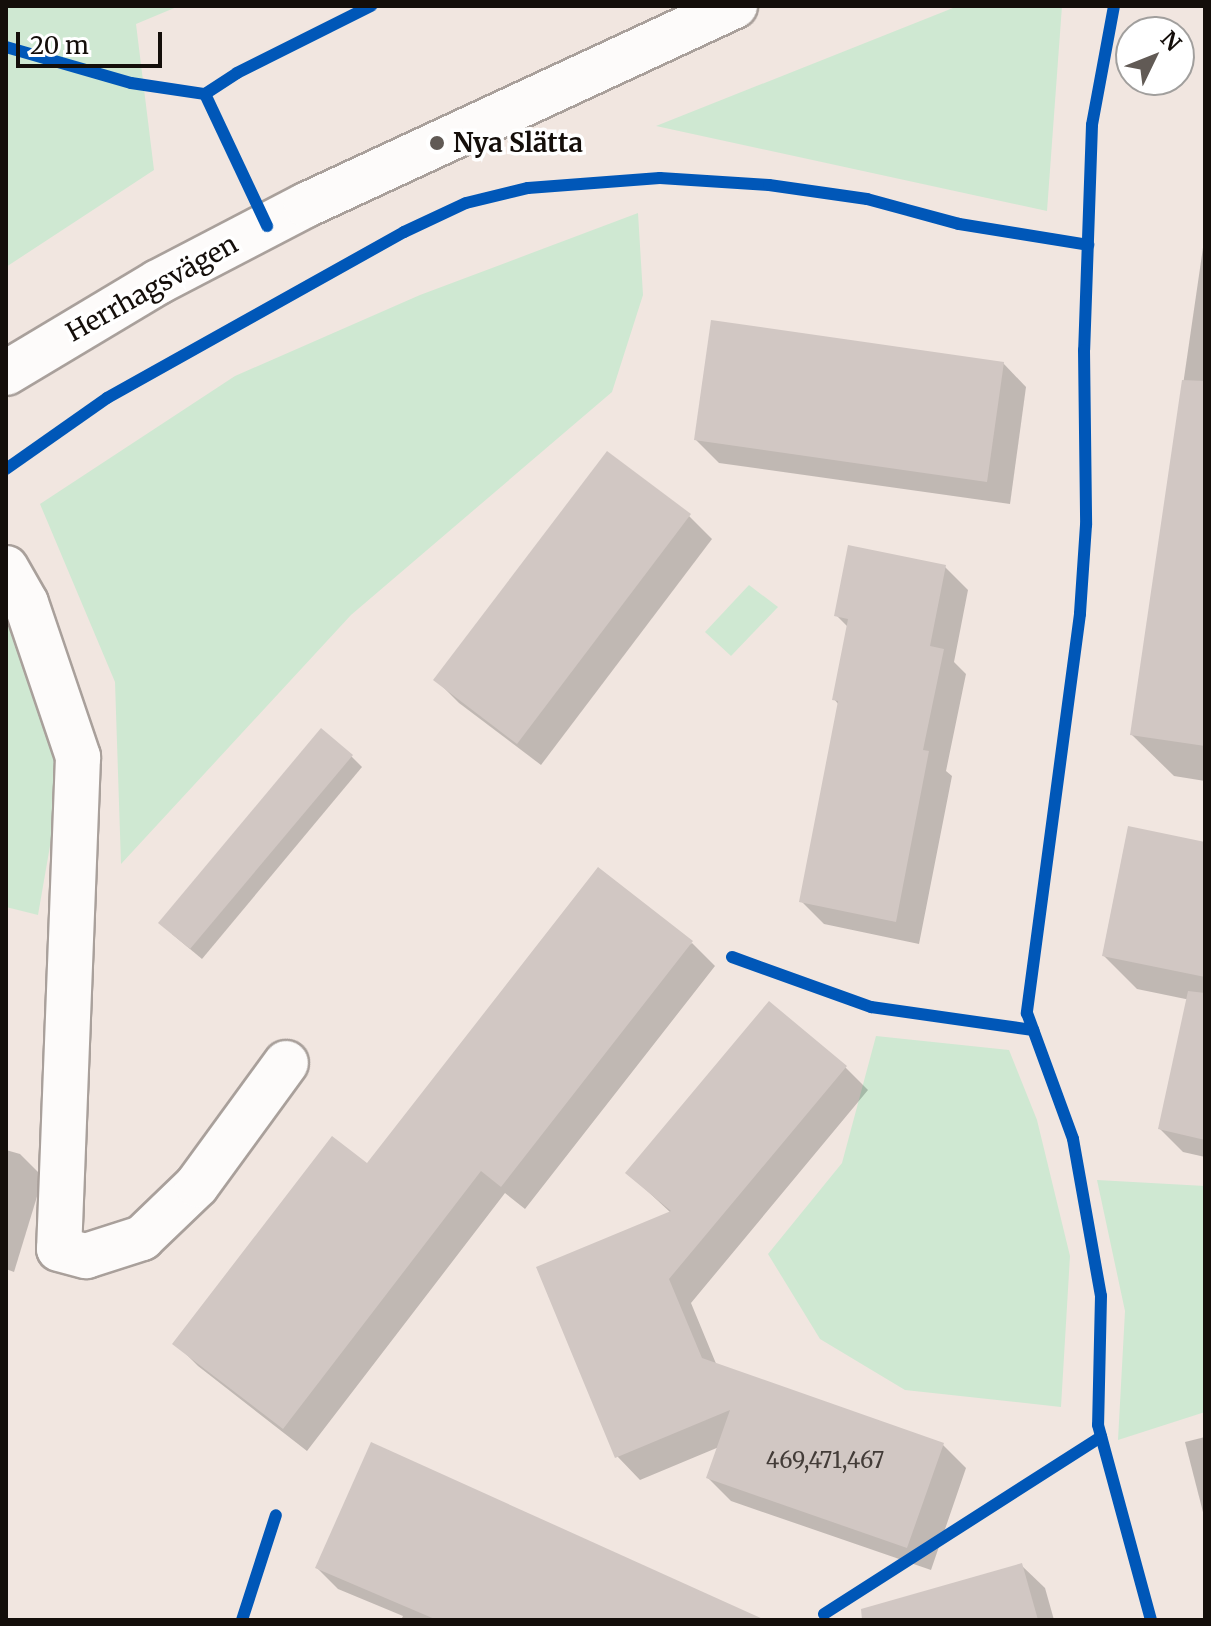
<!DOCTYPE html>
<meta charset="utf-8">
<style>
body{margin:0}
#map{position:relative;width:1211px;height:1626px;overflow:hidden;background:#f1e6e0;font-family:Merriweather,serif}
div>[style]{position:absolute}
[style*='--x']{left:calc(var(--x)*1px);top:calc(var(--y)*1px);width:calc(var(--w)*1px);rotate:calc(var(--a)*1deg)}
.green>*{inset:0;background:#cfe8d2}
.shadow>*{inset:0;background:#0003}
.building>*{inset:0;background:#d1c7c3}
.roads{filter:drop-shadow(2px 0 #a9a09b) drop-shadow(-2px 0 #a9a09b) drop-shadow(0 2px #a9a09b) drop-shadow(0 -2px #a9a09b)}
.minor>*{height:44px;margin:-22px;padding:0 22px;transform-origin:22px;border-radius:22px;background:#fdfbfa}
.tertiary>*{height:44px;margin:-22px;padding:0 22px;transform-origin:22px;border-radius:22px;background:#fdfbfa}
.cycleway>*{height:12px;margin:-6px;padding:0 6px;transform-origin:6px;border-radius:6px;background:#0057b8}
.dots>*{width:22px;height:22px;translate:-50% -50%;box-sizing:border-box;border:4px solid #fff;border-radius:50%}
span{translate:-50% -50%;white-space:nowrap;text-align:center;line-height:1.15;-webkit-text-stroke:7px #fff;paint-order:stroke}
.number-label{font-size:22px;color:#433c38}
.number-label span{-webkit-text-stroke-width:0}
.poi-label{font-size:26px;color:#140e0a;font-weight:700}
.left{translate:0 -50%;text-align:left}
.street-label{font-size:26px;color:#140e0a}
.frame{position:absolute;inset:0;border:8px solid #140e0a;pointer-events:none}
.north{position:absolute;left:1115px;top:16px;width:80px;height:80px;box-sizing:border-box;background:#fff;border:2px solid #a19f9d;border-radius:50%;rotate:47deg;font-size:22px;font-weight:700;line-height:32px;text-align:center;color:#140e0a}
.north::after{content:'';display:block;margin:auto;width:28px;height:36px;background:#615a55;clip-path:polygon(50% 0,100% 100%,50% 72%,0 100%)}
.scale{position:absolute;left:16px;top:32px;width:146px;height:36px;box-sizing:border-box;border:4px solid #140e0a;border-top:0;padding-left:10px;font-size:24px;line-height:28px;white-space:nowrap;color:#140e0a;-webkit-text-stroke:6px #fff;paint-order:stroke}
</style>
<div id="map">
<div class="green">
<i style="clip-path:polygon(6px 6px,179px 6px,136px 24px,154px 170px,6px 267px)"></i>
<i style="clip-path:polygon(958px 6px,1062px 6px,1047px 211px,656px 126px)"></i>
<i style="clip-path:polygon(638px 213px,643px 295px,612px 392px,351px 615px,121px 864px,115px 682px,40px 504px,235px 376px,420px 295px)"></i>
<i style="clip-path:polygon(749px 585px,778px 607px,731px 656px,705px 632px)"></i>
<i style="clip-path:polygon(6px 612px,41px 672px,59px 794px,38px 915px,6px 907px)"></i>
<i style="clip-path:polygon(876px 1036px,1009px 1050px,1037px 1120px,1070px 1256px,1061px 1407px,905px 1390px,820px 1339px,768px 1254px,842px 1163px)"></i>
<i style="clip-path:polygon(1097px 1180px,1205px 1186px,1205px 1412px,1118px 1440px,1125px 1311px)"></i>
</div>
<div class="shadow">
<i style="clip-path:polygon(1205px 234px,1205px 781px,1174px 776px,1132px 735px)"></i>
<i style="clip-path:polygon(1003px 363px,1026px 387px,1010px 504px,719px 463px,696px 440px)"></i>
<i style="clip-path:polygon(689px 516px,712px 539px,541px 765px,459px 703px,436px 680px)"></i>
<i style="clip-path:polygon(945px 567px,968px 590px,954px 662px,966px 674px,946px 771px,952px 776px,919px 944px,824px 924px,801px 901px,839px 705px,834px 699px,848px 627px,836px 615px)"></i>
<i style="clip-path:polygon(351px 756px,362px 767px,202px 959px,172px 934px)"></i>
<i style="clip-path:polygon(1205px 844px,1205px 1003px,1137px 989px,1104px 956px)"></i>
<i style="clip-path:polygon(692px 943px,715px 966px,525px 1209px,505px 1193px,307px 1451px,198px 1366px,175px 1343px,367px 1166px)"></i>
<i style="clip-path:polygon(1205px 1058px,1205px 1157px,1183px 1152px,1160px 1129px)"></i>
<i style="clip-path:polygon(845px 1067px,868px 1090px,691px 1303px,717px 1366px,943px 1445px,966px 1468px,931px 1570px,731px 1501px,708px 1478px,719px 1447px,640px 1480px,617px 1456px,671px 1213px,628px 1173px)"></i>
<i style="clip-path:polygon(6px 1150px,20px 1154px,43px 1177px,14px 1272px,6px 1269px)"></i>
<i style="clip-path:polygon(1205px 1437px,1205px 1520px,1185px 1442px)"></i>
<i style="clip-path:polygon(1021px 1565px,1045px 1588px,1054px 1620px,933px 1620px)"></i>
<i style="clip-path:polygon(317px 1568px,756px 1620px,401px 1620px,403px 1616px,338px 1589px)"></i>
</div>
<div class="building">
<i style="clip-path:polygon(711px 320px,1004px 362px,987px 482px,694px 440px)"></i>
<i style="clip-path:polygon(1182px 380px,1205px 381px,1205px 746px,1130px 735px)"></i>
<i style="clip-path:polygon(607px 451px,691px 514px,517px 744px,433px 680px)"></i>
<i style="clip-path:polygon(848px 545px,946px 565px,930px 646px,944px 649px,923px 750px,929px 751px,896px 922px,799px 902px,838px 701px,832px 700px,848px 619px,834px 616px)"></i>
<i style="clip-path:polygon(321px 728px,353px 755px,190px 949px,158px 923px)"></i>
<i style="clip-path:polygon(1128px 826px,1205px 842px,1205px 977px,1102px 956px)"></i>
<i style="clip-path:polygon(598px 867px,693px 941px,501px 1187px,481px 1171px,283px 1429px,172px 1344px,332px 1136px,367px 1163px)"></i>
<i style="clip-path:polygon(1188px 991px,1205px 993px,1205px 1140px,1158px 1129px)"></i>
<i style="clip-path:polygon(769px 1001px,847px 1066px,669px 1279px,702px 1358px,944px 1443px,907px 1548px,706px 1478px,730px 1410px,615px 1458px,536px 1267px,671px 1211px,625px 1173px)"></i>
<i style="clip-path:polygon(371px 1442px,661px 1573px,765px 1620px,437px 1620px,315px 1568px)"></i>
<i style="clip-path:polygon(1022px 1563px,1038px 1620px,862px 1620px,861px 1609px)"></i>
</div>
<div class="roads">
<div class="minor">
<i style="--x:6;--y:568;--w:40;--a:60.3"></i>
<i style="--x:26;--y:603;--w:163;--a:71.3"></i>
<i style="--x:78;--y:757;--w:492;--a:92.2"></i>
<i style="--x:59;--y:1249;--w:28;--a:15"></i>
<i style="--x:86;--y:1256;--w:59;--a:-17.8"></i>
<i style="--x:142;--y:1238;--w:76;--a:-43.9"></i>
<i style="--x:197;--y:1185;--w:151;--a:-53.9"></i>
</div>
<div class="tertiary">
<i style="--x:6;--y:373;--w:177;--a:-30.9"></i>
<i style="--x:158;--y:282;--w:167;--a:-27.5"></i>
<i style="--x:306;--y:205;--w:473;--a:-24.9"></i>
</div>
</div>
<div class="cycleway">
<i style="--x:1114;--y:6;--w:121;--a:100.5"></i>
<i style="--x:1092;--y:125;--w:225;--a:92"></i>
<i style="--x:1084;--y:350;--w:175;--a:89.3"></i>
<i style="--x:1086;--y:525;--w:89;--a:93.9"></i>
<i style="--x:1080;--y:614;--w:403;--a:97.6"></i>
<i style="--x:1027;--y:1013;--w:134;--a:69.9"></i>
<i style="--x:1073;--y:1139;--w:159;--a:79.9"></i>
<i style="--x:1101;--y:1296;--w:129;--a:91.3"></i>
<i style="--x:1098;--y:1425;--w:202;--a:74.8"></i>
<i style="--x:6;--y:47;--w:130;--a:16.1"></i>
<i style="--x:131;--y:83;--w:75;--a:8.5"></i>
<i style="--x:205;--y:94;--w:38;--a:-33"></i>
<i style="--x:237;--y:73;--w:150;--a:-26.6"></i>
<i style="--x:205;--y:94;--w:146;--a:64.8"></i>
<i style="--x:6;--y:469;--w:123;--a:-35.1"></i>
<i style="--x:107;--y:398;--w:340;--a:-29.2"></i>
<i style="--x:404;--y:232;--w:68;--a:-25.1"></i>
<i style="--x:466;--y:203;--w:64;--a:-13.6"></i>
<i style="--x:528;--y:188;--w:132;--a:-4.3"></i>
<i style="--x:660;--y:178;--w:109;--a:3.7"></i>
<i style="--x:769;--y:185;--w:99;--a:8.1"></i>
<i style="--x:867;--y:199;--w:95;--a:15.2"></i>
<i style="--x:959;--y:224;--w:131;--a:9.2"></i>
<i style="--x:732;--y:957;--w:148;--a:19.8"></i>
<i style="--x:871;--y:1007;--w:164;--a:8.1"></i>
<i style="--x:824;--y:1614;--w:329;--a:-32.6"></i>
<i style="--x:242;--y:1620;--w:110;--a:-72.1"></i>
</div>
<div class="dots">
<i style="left:437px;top:143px;background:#615a55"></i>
</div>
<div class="number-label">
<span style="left:825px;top:1461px">469,471,467</span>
</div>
<div class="poi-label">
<span class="left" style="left:453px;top:143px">Nya Slätta</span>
</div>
<div class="street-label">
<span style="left:152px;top:288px;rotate:-29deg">Herrhagsvägen</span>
</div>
<div class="frame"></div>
<div class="north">N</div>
<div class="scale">20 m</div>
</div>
